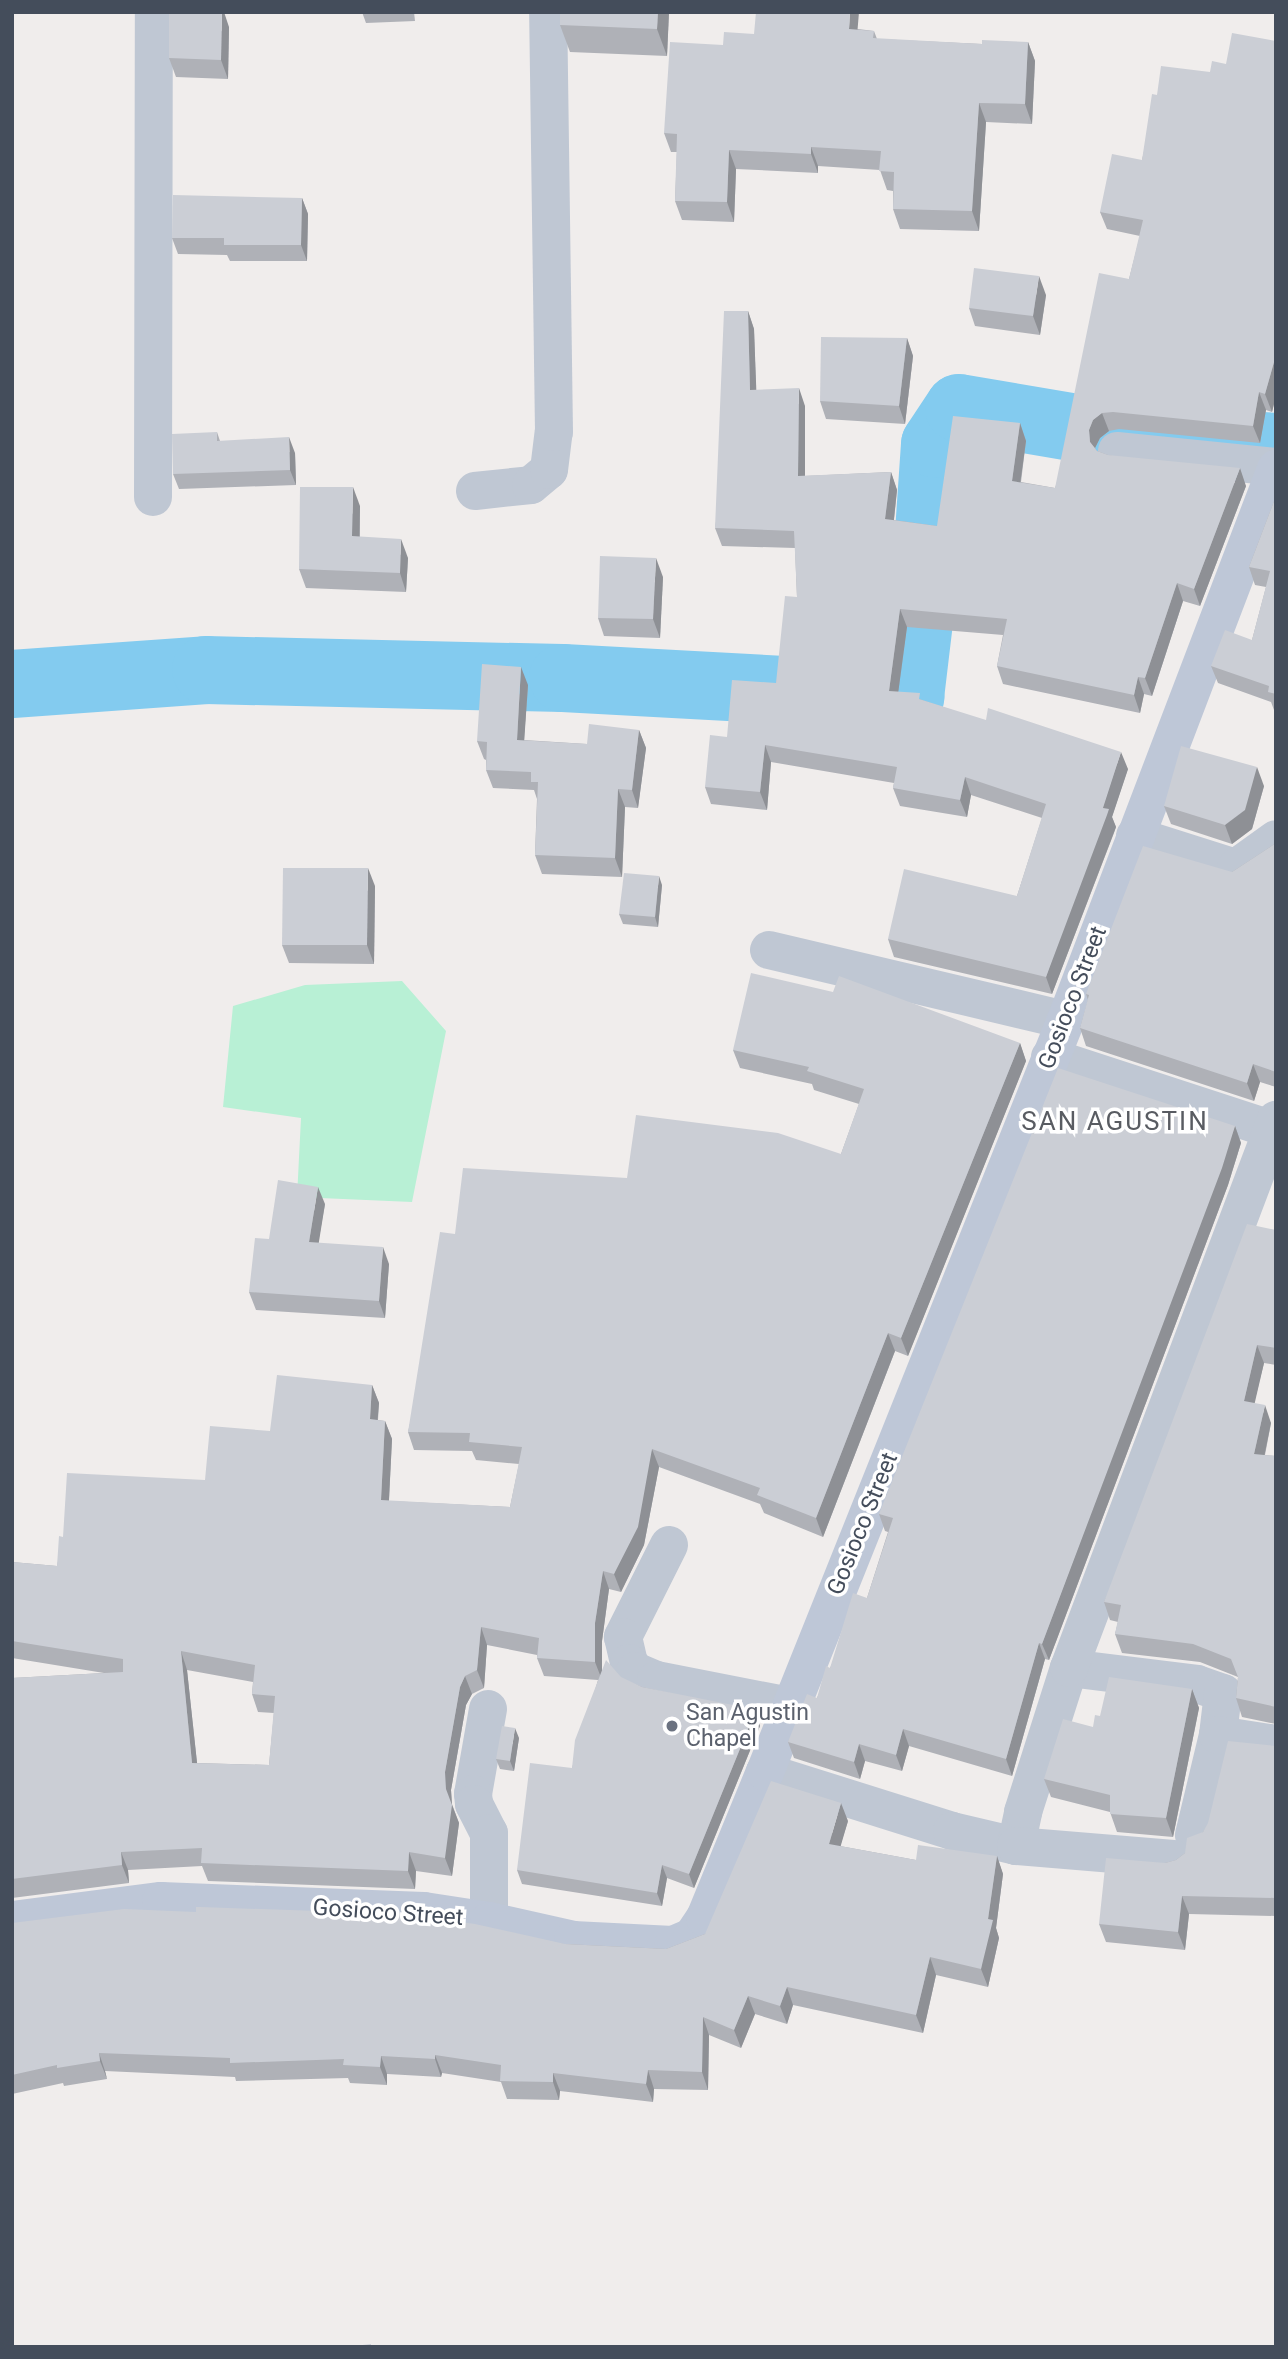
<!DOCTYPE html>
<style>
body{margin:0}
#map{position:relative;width:1288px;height:2359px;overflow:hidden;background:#f0edec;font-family:Roboto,sans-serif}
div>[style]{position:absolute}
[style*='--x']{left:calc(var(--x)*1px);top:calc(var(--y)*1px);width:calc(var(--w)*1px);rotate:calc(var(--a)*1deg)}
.green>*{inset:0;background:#b8f0d5}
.river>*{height:68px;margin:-34px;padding:0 34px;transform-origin:34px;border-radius:34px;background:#83cbef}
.street>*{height:38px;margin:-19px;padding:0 19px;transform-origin:19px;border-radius:19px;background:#bfc7d3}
.secondary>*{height:38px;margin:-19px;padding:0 19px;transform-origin:19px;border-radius:19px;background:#bec7d7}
.wall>*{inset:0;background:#afb1b7}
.shaded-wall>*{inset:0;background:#8e9095}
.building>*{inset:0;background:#cbced5}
.dots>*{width:19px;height:19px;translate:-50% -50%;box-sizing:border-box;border:4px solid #fff;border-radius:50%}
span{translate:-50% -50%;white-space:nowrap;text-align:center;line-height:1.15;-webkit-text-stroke:7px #fff;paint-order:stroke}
.street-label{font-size:23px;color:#444d5b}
.worship-label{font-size:23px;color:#5b616d}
.left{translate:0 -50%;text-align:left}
.quarter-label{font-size:26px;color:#595c62;letter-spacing:2px}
.frame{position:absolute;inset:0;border:14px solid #444d5b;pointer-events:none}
</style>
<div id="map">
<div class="green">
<i style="clip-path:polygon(402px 981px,446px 1031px,412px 1202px,297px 1197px,301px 1118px,223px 1107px,233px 1006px,305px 985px)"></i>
</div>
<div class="river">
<i style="--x:12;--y:684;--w:195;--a:-4.1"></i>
<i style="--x:206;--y:670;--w:357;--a:1.3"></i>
<i style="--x:563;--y:678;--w:348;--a:3.1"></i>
<i style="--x:910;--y:697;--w:151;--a:-83.2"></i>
<i style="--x:928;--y:547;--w:103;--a:-86.1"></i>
<i style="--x:935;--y:444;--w:43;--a:-56.3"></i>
<i style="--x:959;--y:408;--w:187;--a:9.6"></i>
<i style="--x:1143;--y:439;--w:133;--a:3.4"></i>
</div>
<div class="street">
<i style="--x:1117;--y:451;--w:160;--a:5.7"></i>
<i style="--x:475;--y:491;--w:56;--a:-6.1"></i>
<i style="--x:531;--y:485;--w:23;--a:-40"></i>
<i style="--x:549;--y:470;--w:38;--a:-83"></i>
<i style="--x:554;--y:432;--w:420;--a:-90.8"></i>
<i style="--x:153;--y:497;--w:485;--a:-89.9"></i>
<i style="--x:1135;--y:836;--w:106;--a:17.6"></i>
<i style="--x:1236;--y:868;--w:49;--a:-35.9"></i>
<i style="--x:769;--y:950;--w:305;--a:13.3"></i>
<i style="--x:1050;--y:1057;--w:238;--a:18.1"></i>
<i style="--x:669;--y:1545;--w:103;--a:116.6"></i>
<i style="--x:623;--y:1637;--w:27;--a:77"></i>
<i style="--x:629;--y:1663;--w:10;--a:53"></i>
<i style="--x:635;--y:1671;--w:23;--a:23"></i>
<i style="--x:656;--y:1680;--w:136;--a:11"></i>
<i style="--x:1069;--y:1668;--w:129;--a:7.1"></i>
<i style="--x:1197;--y:1684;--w:28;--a:19"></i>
<i style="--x:1223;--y:1693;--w:42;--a:96.8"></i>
<i style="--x:1218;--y:1735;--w:103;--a:103.5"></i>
<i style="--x:488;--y:1709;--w:86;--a:100"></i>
<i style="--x:473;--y:1794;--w:10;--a:84"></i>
<i style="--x:474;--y:1804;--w:33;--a:63"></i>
<i style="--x:489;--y:1833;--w:88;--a:90"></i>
<i style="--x:1218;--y:1735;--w:59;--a:8.8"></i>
<i style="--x:765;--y:1772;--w:196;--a:17.5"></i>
<i style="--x:952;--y:1831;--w:66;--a:13.2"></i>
<i style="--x:1016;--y:1846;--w:35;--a:-78"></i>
<i style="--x:1023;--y:1812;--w:151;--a:-72.3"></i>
<i style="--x:1069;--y:1668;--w:586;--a:-69.31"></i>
<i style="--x:1016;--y:1846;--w:158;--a:4.7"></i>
</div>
<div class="secondary">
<i style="--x:12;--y:1920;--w:150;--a:-7.3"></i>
<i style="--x:161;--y:1901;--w:263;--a:2.2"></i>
<i style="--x:424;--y:1911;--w:66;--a:8.7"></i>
<i style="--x:489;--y:1921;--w:86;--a:12.7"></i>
<i style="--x:573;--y:1940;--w:100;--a:2.9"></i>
<i style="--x:673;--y:1945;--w:21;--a:-23"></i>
<i style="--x:692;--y:1937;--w:23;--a:-56"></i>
<i style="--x:705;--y:1918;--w:158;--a:-67.7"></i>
<i style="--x:765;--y:1772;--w:810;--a:-68.19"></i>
<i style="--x:1066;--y:1020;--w:590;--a:-69.14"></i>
</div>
<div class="wall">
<i style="clip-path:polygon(362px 12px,414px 12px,415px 21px,366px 23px)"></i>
<i style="clip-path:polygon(560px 12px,669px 12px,667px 56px,570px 52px,560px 25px)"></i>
<i style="clip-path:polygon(229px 27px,228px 79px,176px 77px,169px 58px)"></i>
<i style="clip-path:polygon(858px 29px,874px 31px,877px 39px,982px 44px,1028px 42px,1035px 61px,1032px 124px,986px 122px,979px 231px,900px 229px,893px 209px,893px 191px,887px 190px,880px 170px,818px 166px,818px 173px,736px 169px,734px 222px,682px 220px,675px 201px,677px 152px,671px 152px,664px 133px,723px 45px,754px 34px)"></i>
<i style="clip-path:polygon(1276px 41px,1276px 396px,1272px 412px,1266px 410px,1260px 443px,1119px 429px,1109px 431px,1100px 438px,1095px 448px,1097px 451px,1108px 455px,1246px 486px,1200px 606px,1183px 601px,1152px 696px,1144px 694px,1140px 713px,1003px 684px,997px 666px,1003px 635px,907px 627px,898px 692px,1128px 769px,1112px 817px,1116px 827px,1114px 833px,1052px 994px,894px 957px,888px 939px,1017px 896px,1042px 818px,971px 795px,967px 817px,900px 806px,893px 788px,894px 783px,771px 762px,767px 810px,711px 804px,705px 787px,727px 737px,776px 683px,797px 597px,795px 548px,722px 546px,715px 528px,748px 311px,754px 329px,756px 390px,805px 406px,805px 476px,891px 472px,897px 490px,894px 520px,937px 526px,1020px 423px,1026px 441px,1021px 482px,1055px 488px,1129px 279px,1140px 236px,1107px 229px,1100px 212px,1142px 160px,1157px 95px,1210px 72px)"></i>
<i style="clip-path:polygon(302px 198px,308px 214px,307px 261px,230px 261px,227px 255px,178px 254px,172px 238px)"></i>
<i style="clip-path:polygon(1046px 295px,1040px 335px,975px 326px,969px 308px)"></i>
<i style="clip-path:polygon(907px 338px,913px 356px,905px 424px,826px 419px,820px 401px)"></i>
<i style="clip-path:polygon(217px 432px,220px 441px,295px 453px,296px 485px,179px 489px,173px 474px)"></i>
<i style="clip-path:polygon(1276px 496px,1276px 710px,1274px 710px,1271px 702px,1218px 683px,1211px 666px,1252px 640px,1266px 587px,1255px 585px,1249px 567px)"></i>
<i style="clip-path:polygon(360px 506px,360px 537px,408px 558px,406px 592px,306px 588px,299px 569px)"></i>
<i style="clip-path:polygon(663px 577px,660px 638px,604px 636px,598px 618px)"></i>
<i style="clip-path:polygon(528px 685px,524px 740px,587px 744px,639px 730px,646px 748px,638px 808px,625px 807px,622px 877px,542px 874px,535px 855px,537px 799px,534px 790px,493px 788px,486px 770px,486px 760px,484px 759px,477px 741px)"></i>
<i style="clip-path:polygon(1264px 786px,1252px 829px,1232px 844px,1171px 824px,1164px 806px)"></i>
<i style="clip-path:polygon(1276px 843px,1276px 1087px,1260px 1082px,1254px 1101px,1086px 1046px,1080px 1028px,1088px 1000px,1086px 994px,1232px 872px)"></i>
<i style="clip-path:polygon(662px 885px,658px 927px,623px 924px,619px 914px)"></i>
<i style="clip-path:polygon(375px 886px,374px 964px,289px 963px,282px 945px)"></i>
<i style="clip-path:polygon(evenodd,1020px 1043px,1026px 1061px,908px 1356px,895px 1351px,823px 1537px,764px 1513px,760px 1504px,659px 1467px,644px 1545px,621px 1592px,609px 1589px,602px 1641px,602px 1671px,642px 1687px,755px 1712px,760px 1726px,694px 1888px,667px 1878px,662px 1906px,522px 1884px,517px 1870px,572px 1768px,598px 1680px,544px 1676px,537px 1658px,537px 1655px,487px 1645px,484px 1688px,472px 1694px,466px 1705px,451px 1790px,452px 1804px,459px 1823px,452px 1876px,416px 1871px,415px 1889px,208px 1881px,202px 1866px,128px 1870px,129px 1883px,12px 1898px,12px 1678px,104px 1673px,12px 1658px,12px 1562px,57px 1566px,63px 1537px,205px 1480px,270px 1431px,372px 1385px,379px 1403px,378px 1420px,385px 1421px,392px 1439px,389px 1501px,510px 1507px,519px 1464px,476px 1460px,472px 1451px,414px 1450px,408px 1432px,455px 1234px,627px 1178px,841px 1154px,859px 1104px,814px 1090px,812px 1084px,740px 1068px,733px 1050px,1020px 1043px,187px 1670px,253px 1682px,252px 1694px,258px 1712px,274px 1713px,269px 1765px,197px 1763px,187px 1670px)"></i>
<i style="clip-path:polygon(1235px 1126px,1241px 1143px,1228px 1185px,1049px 1660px,1045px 1659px,1012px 1776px,909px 1746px,902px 1771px,865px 1761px,860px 1779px,794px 1758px,788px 1742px,817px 1698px,830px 1668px,867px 1598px,888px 1532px,885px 1531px,879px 1514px)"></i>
<i style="clip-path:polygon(325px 1204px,318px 1243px,389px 1264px,385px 1318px,256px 1310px,249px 1292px,269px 1239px)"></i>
<i style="clip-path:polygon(1276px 1230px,1276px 1365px,1264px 1363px,1254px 1403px,1271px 1423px,1265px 1455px,1276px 1456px,1276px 1724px,1242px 1717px,1236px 1698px,1238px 1677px,1200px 1662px,1122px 1653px,1115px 1634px,1118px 1622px,1110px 1620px,1104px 1602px)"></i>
<i style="clip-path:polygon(1192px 1689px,1199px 1708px,1173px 1837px,1117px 1832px,1110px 1812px,1051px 1797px,1044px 1779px,1093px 1727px)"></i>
<i style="clip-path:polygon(519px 1738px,514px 1771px,500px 1769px,496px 1759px)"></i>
<i style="clip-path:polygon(1276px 1746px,1276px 1916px,1189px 1914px,1185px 1950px,1106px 1942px,1099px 1924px,1165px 1863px,1176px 1860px,1185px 1853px)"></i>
<i style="clip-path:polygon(848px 1821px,840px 1846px,916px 1860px,997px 1856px,1003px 1874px,996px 1928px,999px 1938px,988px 1987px,936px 1975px,923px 2033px,793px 2005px,787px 2024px,755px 2014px,741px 2048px,709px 2035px,708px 2090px,654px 2089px,653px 2102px,560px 2091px,559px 2100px,507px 2099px,501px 2082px,442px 2073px,441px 2077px,387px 2074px,387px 2085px,350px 2083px,348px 2078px,236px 2081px,235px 2077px,105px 2071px,107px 2079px,64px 2086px,63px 2083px,12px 2094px,12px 1923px,565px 1944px,666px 1949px,705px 1934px)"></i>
</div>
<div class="shaded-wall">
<i style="clip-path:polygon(222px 12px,224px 12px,229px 27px,228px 79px,221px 60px)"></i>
<i style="clip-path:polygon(658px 12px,669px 12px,667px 56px,657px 29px)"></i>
<i style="clip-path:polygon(850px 12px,859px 12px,856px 48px,849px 29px)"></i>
<i style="clip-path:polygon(1028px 42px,1035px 61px,1032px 124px,1025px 104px)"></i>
<i style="clip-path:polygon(979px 103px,986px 122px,979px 231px,972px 211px)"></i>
<i style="clip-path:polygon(811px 147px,818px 166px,818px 173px,811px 154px)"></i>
<i style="clip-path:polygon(729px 150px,736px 169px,734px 222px,727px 202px)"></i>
<i style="clip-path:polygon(302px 198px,308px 214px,307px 261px,301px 245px)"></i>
<i style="clip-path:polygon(1039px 276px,1046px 295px,1040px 335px,1033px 316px)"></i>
<i style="clip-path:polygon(748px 311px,754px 329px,757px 408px,750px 390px)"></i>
<i style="clip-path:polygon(907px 338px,913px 356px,905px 424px,899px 406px)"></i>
<i style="clip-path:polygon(1276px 355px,1276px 396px,1272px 412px,1265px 394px)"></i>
<i style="clip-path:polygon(799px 388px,805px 406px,805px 494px,798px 476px)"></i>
<i style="clip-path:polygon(1259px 392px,1266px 410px,1260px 443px,1253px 426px)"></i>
<i style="clip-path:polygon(1102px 413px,1109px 431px,1100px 438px,1095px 448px,1090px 442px,1089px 430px,1093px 420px)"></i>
<i style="clip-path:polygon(1020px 423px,1026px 441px,1018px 499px,1012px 481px)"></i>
<i style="clip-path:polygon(289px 437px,295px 453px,296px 485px,290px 470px)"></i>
<i style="clip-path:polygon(1240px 468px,1246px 486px,1200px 606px,1194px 589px)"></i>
<i style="clip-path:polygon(891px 472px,897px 490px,892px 537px,885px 519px)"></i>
<i style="clip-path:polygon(353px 487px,360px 506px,359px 555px,352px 536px)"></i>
<i style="clip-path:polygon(401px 539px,408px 558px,406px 592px,400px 573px)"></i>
<i style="clip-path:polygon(656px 558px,663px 577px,660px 638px,653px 619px)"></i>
<i style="clip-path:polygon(1177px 583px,1183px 601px,1152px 696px,1145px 678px)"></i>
<i style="clip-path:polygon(900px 609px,907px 627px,896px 709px,889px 691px)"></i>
<i style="clip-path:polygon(521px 667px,528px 685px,523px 758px,517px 740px)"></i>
<i style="clip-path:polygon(1138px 677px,1144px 694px,1140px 713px,1134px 695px)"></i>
<i style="clip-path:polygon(639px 730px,646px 748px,638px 808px,632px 790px)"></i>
<i style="clip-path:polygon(765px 745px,771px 762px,767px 810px,760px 792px)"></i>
<i style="clip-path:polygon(1121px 752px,1128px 769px,1112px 817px,1116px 827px,1052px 994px,1046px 977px)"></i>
<i style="clip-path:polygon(1257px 767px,1264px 786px,1252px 829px,1232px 844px,1225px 825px)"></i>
<i style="clip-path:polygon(965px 777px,971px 795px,967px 817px,960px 800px)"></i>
<i style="clip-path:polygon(618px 789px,625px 807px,622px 877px,615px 858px)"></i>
<i style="clip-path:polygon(368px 868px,375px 886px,374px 964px,367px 945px)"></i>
<i style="clip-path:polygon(659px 876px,662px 885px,658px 927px,655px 917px)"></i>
<i style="clip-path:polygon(1020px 1043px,1026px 1061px,908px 1356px,901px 1338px)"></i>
<i style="clip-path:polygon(1253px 1064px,1260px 1082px,1254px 1101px,1247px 1083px)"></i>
<i style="clip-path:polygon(1235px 1126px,1241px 1143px,1228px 1185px,1049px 1660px,1042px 1644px)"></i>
<i style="clip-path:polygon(318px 1187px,325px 1204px,316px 1260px,309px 1242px)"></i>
<i style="clip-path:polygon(383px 1247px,389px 1264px,385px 1318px,379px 1301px)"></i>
<i style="clip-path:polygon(888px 1333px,895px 1351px,823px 1537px,816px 1518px)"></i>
<i style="clip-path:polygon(1257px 1345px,1264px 1363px,1251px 1419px,1244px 1401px)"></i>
<i style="clip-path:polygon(372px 1385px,379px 1403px,376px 1438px,370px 1419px)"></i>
<i style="clip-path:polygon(1265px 1405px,1271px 1423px,1261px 1472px,1254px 1454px)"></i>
<i style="clip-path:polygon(385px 1421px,392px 1439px,388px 1518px,381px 1500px)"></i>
<i style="clip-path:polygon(652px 1449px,659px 1467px,644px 1545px,621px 1592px,614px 1574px)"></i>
<i style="clip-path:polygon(603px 1571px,609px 1589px,602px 1641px,602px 1680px,595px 1662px,595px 1623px)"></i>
<i style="clip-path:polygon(481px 1627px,487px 1645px,484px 1688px,477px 1670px)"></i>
<i style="clip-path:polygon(1039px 1643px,1045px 1659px,1012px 1776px,1006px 1759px)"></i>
<i style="clip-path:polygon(181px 1651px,187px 1670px,199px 1781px,192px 1763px)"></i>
<i style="clip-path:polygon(465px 1676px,472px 1694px,466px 1705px,451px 1790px,452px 1806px,452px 1805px,459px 1823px,452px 1876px,445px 1858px,445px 1772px,460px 1687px)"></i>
<i style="clip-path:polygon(1192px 1689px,1199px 1708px,1173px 1837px,1166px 1818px)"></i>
<i style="clip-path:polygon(755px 1712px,760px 1726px,694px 1888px,689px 1874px)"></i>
<i style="clip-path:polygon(515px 1728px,519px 1738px,514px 1771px,510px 1761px)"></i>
<i style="clip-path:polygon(903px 1729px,909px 1746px,902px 1771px,896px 1755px)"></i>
<i style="clip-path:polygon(859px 1744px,865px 1761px,860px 1779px,854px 1762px)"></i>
<i style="clip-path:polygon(841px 1803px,848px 1821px,836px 1862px,829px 1844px)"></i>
<i style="clip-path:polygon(121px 1852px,128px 1870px,129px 1883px,122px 1865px)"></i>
<i style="clip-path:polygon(409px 1852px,416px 1871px,415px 1889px,408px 1871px)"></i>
<i style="clip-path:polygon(997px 1856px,1003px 1874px,996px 1928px,999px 1938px,988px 1987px,981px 1969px)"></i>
<i style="clip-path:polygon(662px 1865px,667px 1878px,662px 1906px,657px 1893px)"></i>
<i style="clip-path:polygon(1182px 1896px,1189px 1914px,1185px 1950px,1178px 1932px)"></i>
<i style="clip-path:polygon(930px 1957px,936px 1975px,923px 2033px,916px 2015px)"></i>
<i style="clip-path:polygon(787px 1987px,793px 2005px,787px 2024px,780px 2006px)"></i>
<i style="clip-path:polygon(748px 1996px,755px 2014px,741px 2048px,734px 2030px)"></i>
<i style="clip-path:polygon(703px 2017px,709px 2035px,708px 2090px,702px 2072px)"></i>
<i style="clip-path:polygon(99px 2053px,105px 2071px,107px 2079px,100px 2061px)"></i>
<i style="clip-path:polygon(435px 2055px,442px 2073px,441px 2077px,435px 2059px)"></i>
<i style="clip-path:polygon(381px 2056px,387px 2074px,387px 2085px,380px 2067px)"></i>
<i style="clip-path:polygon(648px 2070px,654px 2089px,653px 2102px,646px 2084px)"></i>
<i style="clip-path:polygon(553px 2073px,560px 2091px,559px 2100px,553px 2082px)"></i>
</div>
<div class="building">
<i style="clip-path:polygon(169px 12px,222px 12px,221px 60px,169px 58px)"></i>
<i style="clip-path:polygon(560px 12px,658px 12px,657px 29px,560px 25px)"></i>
<i style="clip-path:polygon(756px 12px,850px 12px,849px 29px,874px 31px,873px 38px,982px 44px,982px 40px,1028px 42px,1025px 104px,979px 103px,972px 211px,893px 209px,894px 172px,879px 171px,881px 151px,811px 147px,811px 154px,729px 150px,727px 202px,675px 201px,677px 134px,664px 133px,670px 42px,723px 45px,724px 32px,754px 34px)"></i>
<i style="clip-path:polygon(1232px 33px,1276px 41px,1276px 355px,1265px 394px,1259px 392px,1253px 426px,1113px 412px,1102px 413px,1093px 420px,1089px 430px,1090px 442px,1097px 451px,1108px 455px,1240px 468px,1194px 589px,1177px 583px,1145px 678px,1138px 677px,1134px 695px,997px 666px,1007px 619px,900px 609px,889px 691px,920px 693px,919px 699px,986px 720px,988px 708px,1121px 752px,1103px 808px,1109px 809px,1107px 815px,1046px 977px,888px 939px,904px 869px,1017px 896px,1046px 804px,965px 777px,960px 800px,893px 788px,897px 767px,765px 745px,760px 792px,705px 787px,710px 735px,727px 737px,732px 680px,776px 683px,785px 596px,797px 597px,794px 531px,715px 528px,724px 311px,748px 311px,750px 390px,799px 388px,798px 476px,891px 472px,885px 519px,937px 526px,953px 416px,1020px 423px,1012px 481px,1055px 488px,1099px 273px,1129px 279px,1143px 220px,1100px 212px,1112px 154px,1142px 160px,1152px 94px,1157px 95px,1161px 66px,1210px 72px,1212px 61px,1226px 64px)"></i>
<i style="clip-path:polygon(173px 195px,302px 198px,301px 245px,224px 245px,224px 238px,172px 238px)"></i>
<i style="clip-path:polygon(974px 268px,1039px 276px,1033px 316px,969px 308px)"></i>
<i style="clip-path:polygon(821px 337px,907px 338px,899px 406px,820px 401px)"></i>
<i style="clip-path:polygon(217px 432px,217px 441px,289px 437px,290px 470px,173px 474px,172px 434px)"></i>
<i style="clip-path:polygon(300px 487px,353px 487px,352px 536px,401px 539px,400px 573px,299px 569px)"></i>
<i style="clip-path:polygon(1276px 496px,1276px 694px,1268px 692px,1269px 686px,1211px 666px,1225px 630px,1252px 640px,1270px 571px,1249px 567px)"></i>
<i style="clip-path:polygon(600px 556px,656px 558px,653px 619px,598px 618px)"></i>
<i style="clip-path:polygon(482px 664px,521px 667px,517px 740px,587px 744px,589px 724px,639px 730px,632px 790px,618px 789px,615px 858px,535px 855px,538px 782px,531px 782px,531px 772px,486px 770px,487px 742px,477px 741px)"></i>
<i style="clip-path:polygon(1181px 746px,1257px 767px,1245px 810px,1225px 825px,1164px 806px)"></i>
<i style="clip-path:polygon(1276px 843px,1276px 1072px,1253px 1064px,1247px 1083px,1080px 1028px,1089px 995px,1086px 994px,1143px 846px,1232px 872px)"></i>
<i style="clip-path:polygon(283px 868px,368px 868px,367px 945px,282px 945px)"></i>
<i style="clip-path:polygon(624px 873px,659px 876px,655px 917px,619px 914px)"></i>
<i style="clip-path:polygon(evenodd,751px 973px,833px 992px,839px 976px,1020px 1043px,901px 1338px,888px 1333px,816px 1518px,757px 1495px,760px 1488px,652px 1449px,638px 1527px,614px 1574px,603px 1571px,595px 1623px,595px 1662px,537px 1658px,539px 1638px,481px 1627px,477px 1670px,465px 1676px,460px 1687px,445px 1772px,446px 1789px,452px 1805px,445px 1858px,409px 1852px,408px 1871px,201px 1863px,202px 1848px,121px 1852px,122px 1865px,12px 1879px,12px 1678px,123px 1672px,123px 1659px,12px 1641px,12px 1562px,57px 1566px,59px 1536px,63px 1537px,67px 1473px,205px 1480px,210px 1426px,270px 1431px,277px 1375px,372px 1385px,370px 1419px,385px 1421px,381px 1500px,510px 1507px,522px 1447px,469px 1442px,470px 1433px,408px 1432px,440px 1232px,455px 1234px,463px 1168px,627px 1178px,636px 1115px,778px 1133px,841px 1154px,864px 1089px,807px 1071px,809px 1067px,733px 1050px,751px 973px,181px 1651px,255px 1665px,252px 1694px,275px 1696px,269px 1765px,192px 1763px,181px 1651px)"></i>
<i style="clip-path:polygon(1058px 1068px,1235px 1126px,1222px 1168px,1042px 1644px,1039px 1643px,1006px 1759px,903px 1729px,896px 1755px,859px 1744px,854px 1762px,788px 1742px,807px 1694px,817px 1698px,826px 1666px,830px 1668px,853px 1593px,867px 1598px,893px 1518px,879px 1514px)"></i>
<i style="clip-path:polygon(278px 1180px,318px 1187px,309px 1242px,383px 1247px,379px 1301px,249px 1292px,255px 1238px,269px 1239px)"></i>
<i style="clip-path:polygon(1247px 1224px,1276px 1230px,1276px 1348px,1257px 1345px,1244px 1401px,1265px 1405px,1254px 1454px,1276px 1456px,1276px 1707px,1236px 1698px,1238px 1677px,1231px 1659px,1193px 1644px,1115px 1634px,1121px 1605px,1104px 1602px)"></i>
<i style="clip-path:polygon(606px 1660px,621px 1677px,642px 1687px,738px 1706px,755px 1712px,689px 1874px,662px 1865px,657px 1893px,517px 1870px,530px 1763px,572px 1768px,575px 1740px)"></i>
<i style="clip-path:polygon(1109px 1677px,1192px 1689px,1166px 1818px,1110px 1814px,1110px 1795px,1044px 1779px,1063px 1719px,1093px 1727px,1095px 1715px,1100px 1716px)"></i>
<i style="clip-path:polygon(502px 1726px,515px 1728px,510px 1761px,496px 1759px)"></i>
<i style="clip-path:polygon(1228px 1741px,1276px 1746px,1276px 1898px,1182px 1896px,1178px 1932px,1099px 1924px,1106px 1858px,1165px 1863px,1176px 1860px,1185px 1853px,1187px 1838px,1203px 1832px,1208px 1823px)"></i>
<i style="clip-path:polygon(771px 1781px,841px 1803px,829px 1844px,916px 1860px,918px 1845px,997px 1856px,988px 1919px,993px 1920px,981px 1969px,930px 1957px,916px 2015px,787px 1987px,780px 2006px,748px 1996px,734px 2030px,703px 2017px,702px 2072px,648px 2070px,646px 2084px,553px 2073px,553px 2082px,500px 2081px,501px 2065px,435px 2055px,435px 2059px,381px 2056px,380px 2067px,343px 2065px,344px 2059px,230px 2063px,230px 2058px,99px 2053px,100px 2061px,57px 2068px,57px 2065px,12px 2075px,12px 1923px,124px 1909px,196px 1912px,196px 1907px,200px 1907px,405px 1914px,475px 1924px,565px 1944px,666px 1949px,705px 1934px)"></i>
<i style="clip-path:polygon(371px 2344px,371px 2347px,346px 2347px)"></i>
</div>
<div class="dots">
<i style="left:672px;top:1726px;background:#6b7280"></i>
</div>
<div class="street-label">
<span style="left:1073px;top:998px;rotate:-69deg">Gosioco Street</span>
<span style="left:863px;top:1524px;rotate:-68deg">Gosioco Street</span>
<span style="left:388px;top:1913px;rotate:4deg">Gosioco Street</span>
</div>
<div class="worship-label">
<span class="left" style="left:686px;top:1726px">San Agustin<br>Chapel</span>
</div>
<div class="quarter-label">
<span style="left:1115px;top:1122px">SAN AGUSTIN</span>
</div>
<div class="frame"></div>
</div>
